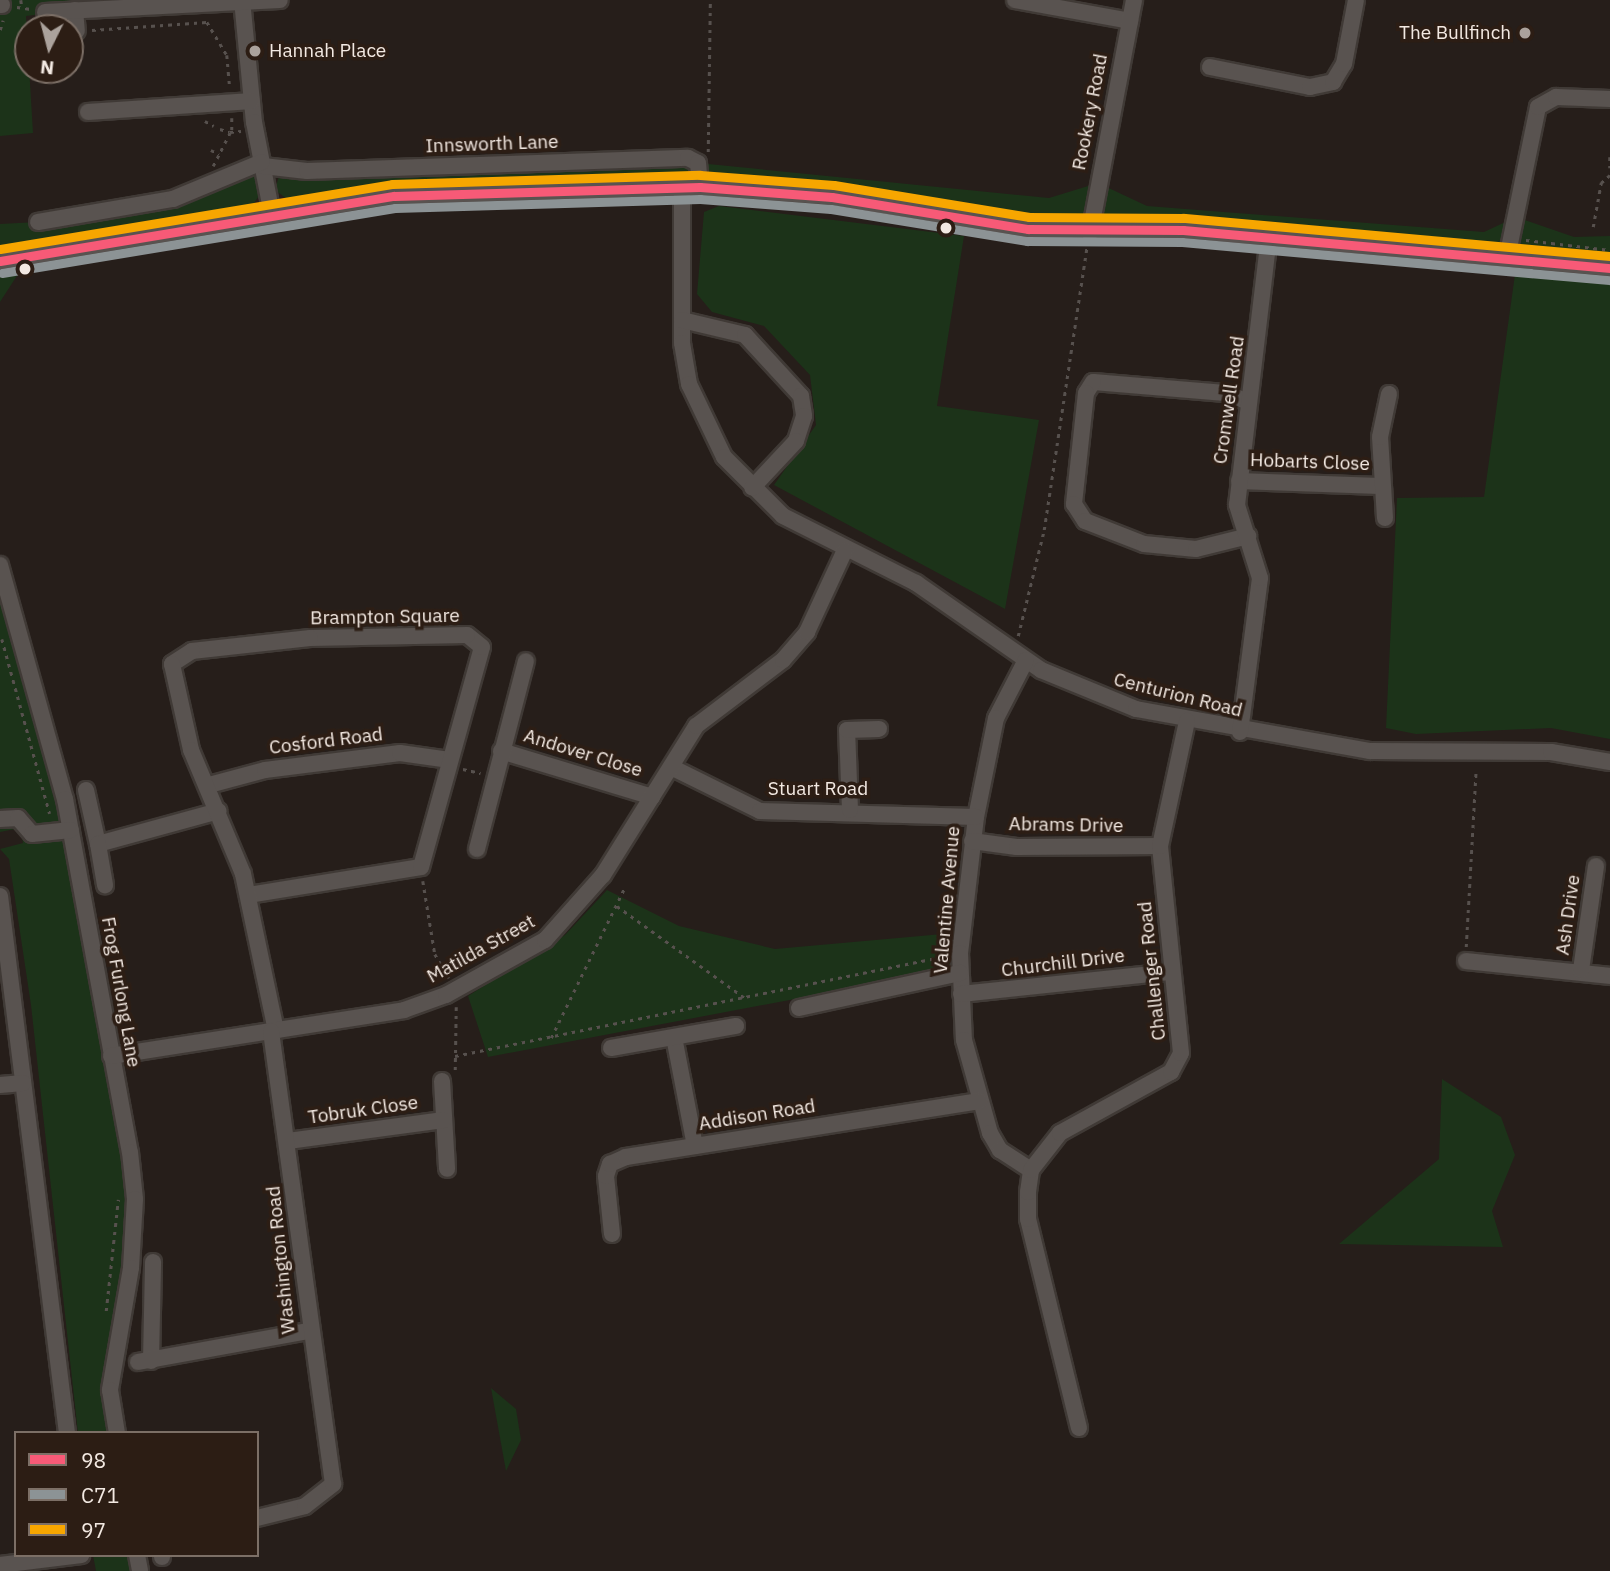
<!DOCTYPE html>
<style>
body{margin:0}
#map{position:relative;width:1610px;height:1571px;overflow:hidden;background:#261e1a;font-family:"IBM Plex Sans",sans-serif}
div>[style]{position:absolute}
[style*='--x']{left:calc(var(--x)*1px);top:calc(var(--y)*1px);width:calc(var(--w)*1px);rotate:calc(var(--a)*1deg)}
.green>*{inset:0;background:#1c3319}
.path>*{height:2.5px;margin-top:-1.25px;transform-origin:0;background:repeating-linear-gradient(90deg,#57514e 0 3.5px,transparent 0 8.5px)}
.roads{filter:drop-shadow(2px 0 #403a36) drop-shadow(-2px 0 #403a36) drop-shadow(0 2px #403a36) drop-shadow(0 -2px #403a36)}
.minor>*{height:16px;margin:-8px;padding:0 8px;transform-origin:8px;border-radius:8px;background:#595350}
.bus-1>*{height:9px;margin:-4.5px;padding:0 4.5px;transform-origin:4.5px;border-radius:4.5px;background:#f75a77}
.bus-2>*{height:9px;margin:-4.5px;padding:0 4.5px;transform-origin:4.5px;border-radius:4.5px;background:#8c9395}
.bus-3>*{height:9px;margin:-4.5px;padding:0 4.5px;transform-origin:4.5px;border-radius:4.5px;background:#f7a600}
.dots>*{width:19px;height:19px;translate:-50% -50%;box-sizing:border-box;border:4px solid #2c1d14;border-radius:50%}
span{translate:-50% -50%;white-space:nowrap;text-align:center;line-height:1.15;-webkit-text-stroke:7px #2c1d14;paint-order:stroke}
.poi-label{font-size:19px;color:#f3e9e2}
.right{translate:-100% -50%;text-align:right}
.left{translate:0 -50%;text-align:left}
.street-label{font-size:19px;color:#f3e9e2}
.legend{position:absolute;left:14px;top:1431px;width:245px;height:126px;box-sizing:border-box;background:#2c1d14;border:2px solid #7c6f66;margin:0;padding:9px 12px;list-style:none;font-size:21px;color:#f3e9e2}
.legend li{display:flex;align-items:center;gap:14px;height:35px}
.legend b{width:35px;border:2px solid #7c6f66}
.north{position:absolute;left:14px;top:14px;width:70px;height:70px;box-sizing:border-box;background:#2c1d14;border:2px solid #7c6f66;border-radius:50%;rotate:186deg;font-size:19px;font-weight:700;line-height:28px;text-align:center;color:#f3e9e2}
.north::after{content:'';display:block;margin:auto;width:24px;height:32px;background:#aba29c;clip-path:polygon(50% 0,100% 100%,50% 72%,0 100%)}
</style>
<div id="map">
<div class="green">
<i style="clip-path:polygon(0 0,74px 0,75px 10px,26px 16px,33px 133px,0 136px)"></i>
<i style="clip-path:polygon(698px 163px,1049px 198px,1098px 183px,1147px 206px,1484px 232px,1516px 217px,1574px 237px,1610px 236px,1610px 739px,1551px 728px,1416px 734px,1386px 728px,1397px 498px,1484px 497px,1517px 260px,1090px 233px,772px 190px,295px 205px,275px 190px,279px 176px)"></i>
<i style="clip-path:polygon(254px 172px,260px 194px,247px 214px,63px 245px,61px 239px,30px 245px,31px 254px,0 302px,0 224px,38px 222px,40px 231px,175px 208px)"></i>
<i style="clip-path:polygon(719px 206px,964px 236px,937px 406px,1039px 420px,1005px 609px,774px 485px,816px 425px,810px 375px,764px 326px,712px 312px,697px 294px,704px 212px)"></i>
<i style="clip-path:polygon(0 565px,65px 799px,135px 1199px,117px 1325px,117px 1433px,78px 1433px,31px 1005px,9px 859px,0 849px,23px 843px,20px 828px,0 832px)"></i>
<i style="clip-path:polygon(607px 890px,679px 926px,775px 949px,954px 933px,953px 969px,488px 1057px,468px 996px,565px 935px)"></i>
<i style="clip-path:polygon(1442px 1079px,1501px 1117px,1515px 1155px,1492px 1211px,1503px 1247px,1339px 1244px,1439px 1159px)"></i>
<i style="clip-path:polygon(491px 1388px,516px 1409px,521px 1440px,506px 1471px)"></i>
<i style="clip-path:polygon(93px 1555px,135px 1555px,137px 1571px,96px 1571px)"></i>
</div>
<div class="path">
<i style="--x:21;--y:0;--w:8;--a:83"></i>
<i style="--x:17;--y:7;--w:14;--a:8"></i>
<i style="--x:0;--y:30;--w:10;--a:-73"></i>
<i style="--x:92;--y:30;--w:115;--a:-4"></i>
<i style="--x:207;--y:22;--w:39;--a:59"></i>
<i style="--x:227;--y:55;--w:32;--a:85"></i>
<i style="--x:232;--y:118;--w:14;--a:90"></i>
<i style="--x:205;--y:121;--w:10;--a:29"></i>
<i style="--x:220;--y:129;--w:10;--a:17"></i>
<i style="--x:211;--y:150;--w:9;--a:27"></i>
<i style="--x:708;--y:152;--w:152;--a:-89.2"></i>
<i style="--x:1610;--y:157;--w:11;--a:90"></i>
<i style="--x:213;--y:166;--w:38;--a:-63"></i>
<i style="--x:230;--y:132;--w:11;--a:-5"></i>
<i style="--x:1593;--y:227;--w:45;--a:-79.7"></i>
<i style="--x:1601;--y:183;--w:12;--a:-42"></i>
<i style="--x:1526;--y:240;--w:85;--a:6.8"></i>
<i style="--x:1018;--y:636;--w:109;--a:-76.2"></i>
<i style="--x:1044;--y:530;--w:287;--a:-81.4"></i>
<i style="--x:2;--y:639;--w:181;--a:74.7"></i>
<i style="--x:463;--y:769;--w:18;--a:13"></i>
<i style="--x:423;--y:881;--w:74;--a:80.7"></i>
<i style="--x:435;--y:954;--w:28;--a:60"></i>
<i style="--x:617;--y:906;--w:158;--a:35.7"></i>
<i style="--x:1466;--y:947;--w:178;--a:-86.8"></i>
<i style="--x:551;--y:1038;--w:168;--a:-63.9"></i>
<i style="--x:455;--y:1056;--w:501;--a:-11.51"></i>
<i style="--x:455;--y:1070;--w:63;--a:-89.1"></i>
<i style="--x:106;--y:1311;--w:112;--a:-83.8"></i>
</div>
<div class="roads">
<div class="minor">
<i style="--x:242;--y:0;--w:123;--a:84.4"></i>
<i style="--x:254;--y:122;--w:95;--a:79"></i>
<i style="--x:1015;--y:0;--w:117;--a:10.3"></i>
<i style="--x:0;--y:5;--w:2;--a:0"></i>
<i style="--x:75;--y:10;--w:21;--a:85"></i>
<i style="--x:45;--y:12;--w:235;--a:-2.9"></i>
<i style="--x:1210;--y:67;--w:102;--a:11.3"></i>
<i style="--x:1310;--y:87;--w:24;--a:-12"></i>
<i style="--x:1333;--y:82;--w:21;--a:-59"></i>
<i style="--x:1344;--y:64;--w:65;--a:-79.4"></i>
<i style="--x:88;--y:112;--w:164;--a:-3.8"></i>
<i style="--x:263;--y:166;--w:44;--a:6.5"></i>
<i style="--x:307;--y:171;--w:381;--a:-2"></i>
<i style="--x:688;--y:158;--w:11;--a:27"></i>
<i style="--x:698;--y:163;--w:24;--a:85"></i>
<i style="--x:682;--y:188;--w:155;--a:90"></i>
<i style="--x:682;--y:343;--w:42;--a:80.3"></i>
<i style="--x:689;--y:384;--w:81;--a:64.4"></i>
<i style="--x:724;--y:457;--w:83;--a:45"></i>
<i style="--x:783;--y:516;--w:149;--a:26.7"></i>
<i style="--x:916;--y:583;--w:152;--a:34.8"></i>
<i style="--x:1041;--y:670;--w:103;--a:22.3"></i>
<i style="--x:1136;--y:709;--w:238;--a:10.2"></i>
<i style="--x:1370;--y:751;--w:181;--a:0.3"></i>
<i style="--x:1551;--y:752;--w:60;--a:9.6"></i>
<i style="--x:38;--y:222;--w:137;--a:-9.7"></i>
<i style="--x:173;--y:199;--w:96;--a:-22.6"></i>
<i style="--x:1090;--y:233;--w:237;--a:-79.3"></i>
<i style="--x:1507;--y:258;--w:154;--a:-78.4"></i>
<i style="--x:1538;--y:107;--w:21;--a:-29"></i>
<i style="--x:1556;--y:97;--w:54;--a:2.1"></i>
<i style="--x:0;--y:261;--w:399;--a:-9.4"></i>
<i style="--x:394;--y:196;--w:306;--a:-1.7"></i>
<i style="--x:700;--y:187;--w:132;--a:4.3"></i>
<i style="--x:832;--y:197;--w:199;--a:9.3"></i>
<i style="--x:1028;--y:229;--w:155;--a:0.4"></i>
<i style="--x:1183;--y:230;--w:429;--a:5.1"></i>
<i style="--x:682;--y:320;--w:65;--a:13.4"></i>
<i style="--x:745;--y:335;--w:83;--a:47.4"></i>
<i style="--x:801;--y:396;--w:20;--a:81"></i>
<i style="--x:804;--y:416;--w:26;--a:108"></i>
<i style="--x:796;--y:441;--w:64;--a:133.1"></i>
<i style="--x:1246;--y:401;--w:22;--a:-159"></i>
<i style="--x:1225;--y:393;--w:132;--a:-175.2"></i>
<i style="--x:1093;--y:382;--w:13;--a:122"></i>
<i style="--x:1086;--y:393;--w:112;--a:96.2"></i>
<i style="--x:1074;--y:504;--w:20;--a:57"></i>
<i style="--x:1085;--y:521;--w:63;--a:21.3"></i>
<i style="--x:1144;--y:544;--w:52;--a:5.5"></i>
<i style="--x:1196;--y:549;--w:54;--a:-14"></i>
<i style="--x:1239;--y:481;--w:140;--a:2"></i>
<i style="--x:1385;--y:518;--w:81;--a:-93.5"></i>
<i style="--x:1380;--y:437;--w:44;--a:-78.2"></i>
<i style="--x:0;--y:565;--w:243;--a:74.5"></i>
<i style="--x:65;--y:799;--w:359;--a:79.6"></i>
<i style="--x:130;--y:1152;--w:47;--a:83.9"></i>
<i style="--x:135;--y:1199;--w:69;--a:93.3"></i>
<i style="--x:131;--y:1268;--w:124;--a:99.8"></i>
<i style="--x:110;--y:1390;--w:44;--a:80.8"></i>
<i style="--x:1026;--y:660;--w:65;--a:117.3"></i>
<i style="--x:996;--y:718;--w:101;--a:101.4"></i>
<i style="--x:976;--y:817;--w:137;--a:96.7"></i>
<i style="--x:960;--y:953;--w:87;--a:87.4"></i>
<i style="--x:964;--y:1040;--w:97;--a:74.4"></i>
<i style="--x:990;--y:1133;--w:20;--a:60"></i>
<i style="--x:1000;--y:1150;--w:37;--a:33"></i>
<i style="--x:1240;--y:732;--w:155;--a:-82.6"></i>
<i style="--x:1260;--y:578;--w:77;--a:-107.5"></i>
<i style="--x:1237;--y:505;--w:270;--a:-83.2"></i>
<i style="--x:501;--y:751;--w:158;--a:16.9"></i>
<i style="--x:671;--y:767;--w:99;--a:26.3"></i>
<i style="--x:760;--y:811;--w:216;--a:1.6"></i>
<i style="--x:209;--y:785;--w:58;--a:-15"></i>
<i style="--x:265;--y:770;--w:136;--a:-7.2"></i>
<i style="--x:400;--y:753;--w:50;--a:8"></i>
<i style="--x:86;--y:790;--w:55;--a:77.5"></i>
<i style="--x:98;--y:844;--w:125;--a:-15.3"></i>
<i style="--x:850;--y:810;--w:80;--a:-92.1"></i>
<i style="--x:847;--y:730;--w:32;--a:-2"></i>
<i style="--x:0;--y:819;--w:18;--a:-3"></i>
<i style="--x:18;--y:818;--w:21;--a:49"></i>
<i style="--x:32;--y:834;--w:39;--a:-6"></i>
<i style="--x:972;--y:841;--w:45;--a:7.6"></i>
<i style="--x:1017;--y:847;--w:143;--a:-0.4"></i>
<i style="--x:98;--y:844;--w:42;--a:80.3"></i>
<i style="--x:477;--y:849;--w:194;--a:-75.4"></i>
<i style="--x:248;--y:895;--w:175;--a:-9.2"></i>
<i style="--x:421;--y:867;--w:228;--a:-74.5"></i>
<i style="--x:482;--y:647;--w:19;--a:-141"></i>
<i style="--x:467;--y:635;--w:157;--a:178.9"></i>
<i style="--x:310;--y:638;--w:119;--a:173.7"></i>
<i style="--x:192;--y:651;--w:24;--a:147"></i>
<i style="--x:172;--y:664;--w:88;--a:77.5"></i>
<i style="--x:191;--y:750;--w:134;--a:67.2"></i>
<i style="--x:243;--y:874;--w:160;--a:78.1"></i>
<i style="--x:0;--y:896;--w:541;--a:82.89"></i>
<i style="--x:1466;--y:961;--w:145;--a:5.9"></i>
<i style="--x:1581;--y:970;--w:105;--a:-81.8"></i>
<i style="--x:961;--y:994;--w:209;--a:-6"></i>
<i style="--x:799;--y:1008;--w:165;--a:-12.3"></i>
<i style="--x:674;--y:1037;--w:111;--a:79.1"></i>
<i style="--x:611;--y:1048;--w:127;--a:-10"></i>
<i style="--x:111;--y:1056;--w:297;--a:-8.9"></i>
<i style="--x:404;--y:1010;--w:45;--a:-19.7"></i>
<i style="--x:446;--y:995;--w:113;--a:-29.1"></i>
<i style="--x:545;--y:940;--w:87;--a:-48.3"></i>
<i style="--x:603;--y:875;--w:176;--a:-58"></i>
<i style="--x:696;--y:726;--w:109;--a:-37.2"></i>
<i style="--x:783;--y:660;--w:37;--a:-49"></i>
<i style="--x:807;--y:632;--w:90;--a:-65.1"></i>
<i style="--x:442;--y:1081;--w:88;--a:86.7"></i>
<i style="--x:0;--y:1085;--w:23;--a:-5"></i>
<i style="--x:288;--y:1141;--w:157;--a:-7.7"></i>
<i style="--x:612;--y:1234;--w:58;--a:-95.9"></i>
<i style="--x:606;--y:1176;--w:13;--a:-72"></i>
<i style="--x:610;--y:1164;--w:17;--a:-24"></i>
<i style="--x:626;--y:1157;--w:358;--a:-9"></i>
<i style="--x:151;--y:1361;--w:99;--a:-88.8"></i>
<i style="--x:138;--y:1362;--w:174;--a:-10.3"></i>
<i style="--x:1079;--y:1428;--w:215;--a:-103.7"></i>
<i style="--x:1028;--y:1219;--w:27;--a:-90"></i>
<i style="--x:1028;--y:1192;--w:22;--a:-82"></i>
<i style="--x:1031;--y:1170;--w:47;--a:-51.9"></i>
<i style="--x:1060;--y:1133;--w:127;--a:-28.8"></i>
<i style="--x:1171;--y:1072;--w:21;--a:-62"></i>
<i style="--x:1181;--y:1053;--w:208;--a:-95.8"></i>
<i style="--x:1160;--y:846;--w:128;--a:-77.8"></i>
<i style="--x:257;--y:1518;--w:49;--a:-14"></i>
<i style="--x:305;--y:1506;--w:36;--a:-38"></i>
<i style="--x:333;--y:1484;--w:457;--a:-97.8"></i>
<i style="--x:137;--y:1555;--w:16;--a:79"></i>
<i style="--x:162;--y:1555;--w:2;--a:90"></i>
<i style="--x:0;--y:1565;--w:82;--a:-7"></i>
</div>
</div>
<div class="bus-1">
<i style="--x:0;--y:261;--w:399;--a:-9.4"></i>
<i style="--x:394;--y:196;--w:306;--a:-1.7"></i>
<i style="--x:700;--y:187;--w:132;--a:4.3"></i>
<i style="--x:832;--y:197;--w:199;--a:9.3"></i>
<i style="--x:1028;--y:229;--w:155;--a:0.4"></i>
<i style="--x:1183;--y:230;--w:429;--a:5.1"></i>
</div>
<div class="bus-2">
<i style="--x:2;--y:273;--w:398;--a:-9.4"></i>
<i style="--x:395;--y:208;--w:305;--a:-1.7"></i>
<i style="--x:700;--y:199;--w:131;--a:4.4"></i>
<i style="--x:831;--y:209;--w:199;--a:9.3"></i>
<i style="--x:1027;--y:241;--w:155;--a:0.4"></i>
<i style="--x:1182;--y:242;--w:429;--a:5.1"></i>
</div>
<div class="bus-3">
<i style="--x:0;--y:249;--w:397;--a:-9.4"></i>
<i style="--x:392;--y:184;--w:308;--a:-1.7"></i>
<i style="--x:700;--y:175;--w:134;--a:4.3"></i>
<i style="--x:834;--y:185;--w:198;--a:9.3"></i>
<i style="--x:1029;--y:217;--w:155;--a:0.4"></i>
<i style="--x:1184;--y:218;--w:428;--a:5.1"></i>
</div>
<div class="dots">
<i style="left:1525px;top:33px;background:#aba29c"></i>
<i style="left:255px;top:51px;background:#aba29c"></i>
<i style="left:946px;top:228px;background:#f3e9e2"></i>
<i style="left:25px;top:269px;background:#f3e9e2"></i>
</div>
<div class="poi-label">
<span class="right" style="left:1511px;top:33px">The Bullfinch</span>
<span class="left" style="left:269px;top:51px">Hannah Place</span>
</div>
<div class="street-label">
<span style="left:1090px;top:112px;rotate:-79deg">Rookery Road</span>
<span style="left:492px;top:144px;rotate:-2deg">Innsworth Lane</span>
<span style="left:1229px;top:400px;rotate:-82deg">Cromwell Road</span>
<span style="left:1310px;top:462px;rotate:2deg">Hobarts Close</span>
<span style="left:385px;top:617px;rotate:-1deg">Brampton Square</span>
<span style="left:1178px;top:695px;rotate:14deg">Centurion Road</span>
<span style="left:326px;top:741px;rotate:-7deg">Cosford Road</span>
<span style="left:583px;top:753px;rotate:17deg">Andover Close</span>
<span style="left:818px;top:789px">Stuart Road</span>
<span style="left:1066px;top:825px;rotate:1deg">Abrams Drive</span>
<span style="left:947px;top:900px;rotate:-85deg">Valentine Avenue</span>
<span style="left:1568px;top:915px;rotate:-82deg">Ash Drive</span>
<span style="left:481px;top:949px;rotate:-29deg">Matilda Street</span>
<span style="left:1063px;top:963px;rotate:-7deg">Churchill Drive</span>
<span style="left:1152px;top:971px;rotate:-96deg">Challenger Road</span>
<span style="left:121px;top:992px;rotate:80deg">Frog Furlong Lane</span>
<span style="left:363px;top:1110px;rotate:-8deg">Tobruk Close</span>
<span style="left:757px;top:1115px;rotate:-9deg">Addison Road</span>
<span style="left:281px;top:1260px;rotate:-96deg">Washington Road</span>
</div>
<ul class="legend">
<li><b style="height:9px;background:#f75a77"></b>98</li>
<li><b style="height:9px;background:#8c9395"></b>C71</li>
<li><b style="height:9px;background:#f7a600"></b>97</li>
</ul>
<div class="north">N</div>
</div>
